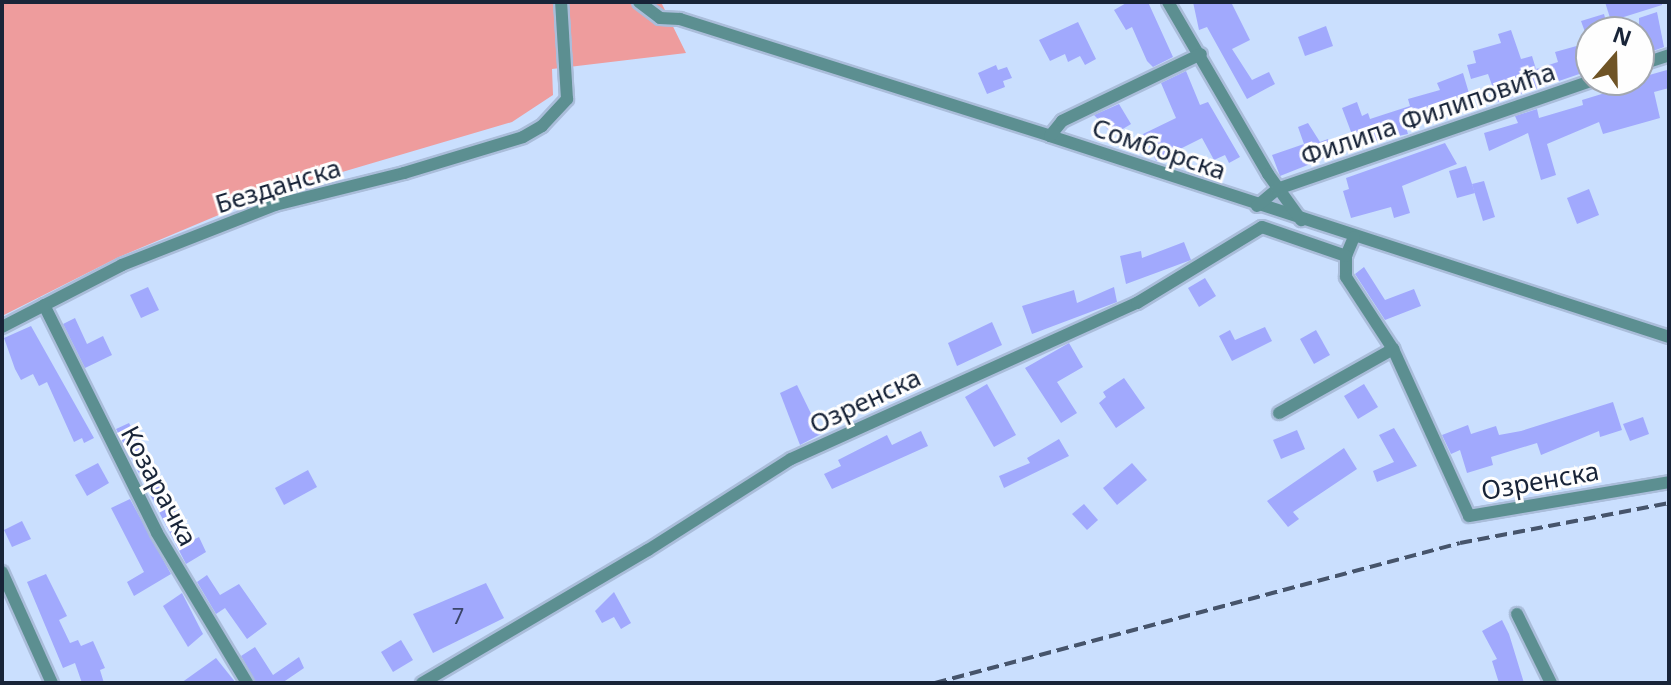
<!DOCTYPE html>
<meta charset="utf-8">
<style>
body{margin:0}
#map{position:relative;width:1671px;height:685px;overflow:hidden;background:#cadffe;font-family:"Noto Sans",sans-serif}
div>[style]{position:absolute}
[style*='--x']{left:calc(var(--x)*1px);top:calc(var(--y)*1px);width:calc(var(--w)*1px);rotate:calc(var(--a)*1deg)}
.green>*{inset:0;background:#ee9c9d}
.building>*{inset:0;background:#a1a9fd}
.roads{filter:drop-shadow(2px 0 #aabdda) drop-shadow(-2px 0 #aabdda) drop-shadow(0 2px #aabdda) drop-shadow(0 -2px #aabdda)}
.minor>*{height:12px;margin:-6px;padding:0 6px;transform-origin:6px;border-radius:6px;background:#5c8f91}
.rail>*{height:4px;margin-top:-2px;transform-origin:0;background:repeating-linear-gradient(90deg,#46546b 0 12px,transparent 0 18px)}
span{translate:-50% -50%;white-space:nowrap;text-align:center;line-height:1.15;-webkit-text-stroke:6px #fefefe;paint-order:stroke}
.number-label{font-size:22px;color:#3a4569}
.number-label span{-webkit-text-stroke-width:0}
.street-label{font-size:26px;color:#182438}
.frame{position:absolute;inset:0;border:4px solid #182438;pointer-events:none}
.north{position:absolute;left:1575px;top:16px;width:80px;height:80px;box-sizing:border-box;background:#fefefe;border:2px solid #a2a7af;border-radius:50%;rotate:20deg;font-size:22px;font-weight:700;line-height:32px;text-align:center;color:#182438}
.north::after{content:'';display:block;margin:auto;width:28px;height:36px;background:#6f5426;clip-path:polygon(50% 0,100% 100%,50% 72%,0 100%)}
</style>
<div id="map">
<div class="green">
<i style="clip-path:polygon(2px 2px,661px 2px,686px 53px,552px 69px,553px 95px,512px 122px,271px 193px,119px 257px,2px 316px)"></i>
</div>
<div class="building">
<i style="clip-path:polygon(1128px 2px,1148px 2px,1173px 57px,1153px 67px,1147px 61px,1132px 27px,1126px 30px,1114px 10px)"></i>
<i style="clip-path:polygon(1193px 2px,1231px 2px,1250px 40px,1232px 49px,1252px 80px,1269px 72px,1275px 84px,1247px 99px,1207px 27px,1199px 30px)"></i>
<i style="clip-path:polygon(1605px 2px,1662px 2px,1662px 5px,1611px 21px)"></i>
<i style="clip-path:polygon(1657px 12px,1664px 47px,1639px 56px,1639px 18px)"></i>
<i style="clip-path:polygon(1604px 14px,1609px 32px,1585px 32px,1581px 21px)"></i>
<i style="clip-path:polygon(1078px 22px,1096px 59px,1085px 65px,1080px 56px,1068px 62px,1065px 54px,1050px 61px,1039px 40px)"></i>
<i style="clip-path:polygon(1326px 26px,1333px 46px,1305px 56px,1298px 37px)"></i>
<i style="clip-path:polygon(1511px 30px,1521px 59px,1532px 56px,1536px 69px,1558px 62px,1555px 52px,1591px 42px,1591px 70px,1498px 102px,1488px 74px,1471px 79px,1467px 65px,1476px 63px,1473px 51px,1501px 43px,1498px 34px)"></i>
<i style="clip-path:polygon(996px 65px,998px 70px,1007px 67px,1012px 78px,1003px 81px,1005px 87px,987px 94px,978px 73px)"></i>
<i style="clip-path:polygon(1667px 70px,1669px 88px,1654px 92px,1660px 118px,1603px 134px,1599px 122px,1547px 144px,1556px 175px,1541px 180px,1528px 133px,1489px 151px,1484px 133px,1518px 123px,1515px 116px,1537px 109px,1539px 118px,1583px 105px,1582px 100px,1605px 93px,1603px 88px)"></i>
<i style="clip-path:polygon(1186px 71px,1200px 105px,1208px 102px,1240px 157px,1229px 163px,1225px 155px,1214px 160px,1202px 138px,1156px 161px,1143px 134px,1176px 118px,1161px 83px)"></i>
<i style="clip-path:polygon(1463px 73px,1471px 100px,1406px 127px,1408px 134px,1356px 145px,1342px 108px,1357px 102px,1362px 116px,1368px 113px,1370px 119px,1410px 106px,1408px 99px,1440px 90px,1437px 83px)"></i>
<i style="clip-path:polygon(1119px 104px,1131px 124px,1113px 135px,1094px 115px)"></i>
<i style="clip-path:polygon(1308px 123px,1320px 142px,1328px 139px,1333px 155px,1280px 176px,1272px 155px,1304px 144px,1298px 127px)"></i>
<i style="clip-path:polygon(1445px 143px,1457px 164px,1402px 186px,1410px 213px,1394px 218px,1391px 207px,1351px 218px,1343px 191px,1349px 189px,1346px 178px)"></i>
<i style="clip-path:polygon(1466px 166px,1475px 193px,1457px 198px,1449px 171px)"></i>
<i style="clip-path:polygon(1484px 181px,1495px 217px,1483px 221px,1472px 184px)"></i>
<i style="clip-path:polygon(1589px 189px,1599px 215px,1577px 224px,1567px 198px)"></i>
<i style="clip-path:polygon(1184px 242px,1191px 260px,1126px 284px,1120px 256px,1141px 251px,1142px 258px)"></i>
<i style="clip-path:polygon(1364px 267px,1385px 300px,1414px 289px,1421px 306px,1385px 320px,1355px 274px)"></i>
<i style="clip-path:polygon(1205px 278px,1216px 296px,1199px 307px,1188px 288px)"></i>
<i style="clip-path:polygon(148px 287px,159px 310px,141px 318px,130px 295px)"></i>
<i style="clip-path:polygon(1114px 287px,1117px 302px,1032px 334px,1022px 306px,1074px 290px,1077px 303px)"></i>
<i style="clip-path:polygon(75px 318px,87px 344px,103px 336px,112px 355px,85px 368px,63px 324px)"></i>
<i style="clip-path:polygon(992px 322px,1002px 345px,957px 366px,948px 343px)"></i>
<i style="clip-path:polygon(31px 326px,94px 438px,84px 443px,82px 438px,74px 442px,47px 382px,39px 386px,33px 374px,21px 380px,15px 369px,4px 338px)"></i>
<i style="clip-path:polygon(1265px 327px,1272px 341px,1232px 361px,1219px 336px,1230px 330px,1235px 340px)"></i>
<i style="clip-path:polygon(1316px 330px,1330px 355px,1314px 364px,1300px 339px)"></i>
<i style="clip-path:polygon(1069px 343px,1083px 367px,1057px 382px,1077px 413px,1061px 423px,1025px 368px)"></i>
<i style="clip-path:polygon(1124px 378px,1145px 408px,1116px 428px,1099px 403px,1106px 397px,1103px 392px)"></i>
<i style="clip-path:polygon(987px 384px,1016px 435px,994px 447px,965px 397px)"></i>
<i style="clip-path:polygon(1364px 384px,1378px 407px,1358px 419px,1344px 396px)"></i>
<i style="clip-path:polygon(797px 385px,821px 434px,800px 445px,780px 393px)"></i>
<i style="clip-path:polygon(1613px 402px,1622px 430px,1600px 437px,1599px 431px,1541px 455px,1537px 443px,1491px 457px,1493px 465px,1467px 473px,1460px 450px,1451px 454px,1442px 435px,1468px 425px,1471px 434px,1496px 426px,1499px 435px,1521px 431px)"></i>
<i style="clip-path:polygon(1643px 417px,1649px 434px,1630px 441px,1623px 424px)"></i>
<i style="clip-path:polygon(129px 423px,191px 541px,199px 537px,206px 552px,186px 564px,116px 429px)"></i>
<i style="clip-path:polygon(1394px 428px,1417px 466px,1377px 482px,1373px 471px,1394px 462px,1379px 435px)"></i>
<i style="clip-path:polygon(1297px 430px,1305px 449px,1281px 459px,1273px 440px)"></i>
<i style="clip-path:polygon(921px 431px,928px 446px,832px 489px,824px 474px,841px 466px,838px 460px,887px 435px,892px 445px)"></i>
<i style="clip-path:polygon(1059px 439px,1069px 456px,1004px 488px,999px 476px,1030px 463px,1027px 458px)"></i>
<i style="clip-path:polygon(1344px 448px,1357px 469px,1293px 512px,1299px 519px,1288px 527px,1267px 501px)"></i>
<i style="clip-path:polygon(98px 463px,109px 483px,87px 496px,75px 475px)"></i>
<i style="clip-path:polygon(1132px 463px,1147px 480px,1117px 505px,1103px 488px)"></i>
<i style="clip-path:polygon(308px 470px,317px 487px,284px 505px,275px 488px)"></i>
<i style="clip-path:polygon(130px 499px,171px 574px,134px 596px,127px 582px,144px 572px,111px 508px)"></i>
<i style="clip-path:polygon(1084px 504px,1098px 520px,1087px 530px,1072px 514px)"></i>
<i style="clip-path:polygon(22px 521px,31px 539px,12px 547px,4px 530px)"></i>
<i style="clip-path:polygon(46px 574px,67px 616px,59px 620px,70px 643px,78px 640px,81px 646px,93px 641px,105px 668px,100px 670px,104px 683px,82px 683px,75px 663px,63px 668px,27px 582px)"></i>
<i style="clip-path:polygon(207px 575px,220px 595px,239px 584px,267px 624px,247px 639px,225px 608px,216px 614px,197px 582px)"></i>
<i style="clip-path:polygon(486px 583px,504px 618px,433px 653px,413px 614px)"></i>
<i style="clip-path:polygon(614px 592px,631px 623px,621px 629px,614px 617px,602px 623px,595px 611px)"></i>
<i style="clip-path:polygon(182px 593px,203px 634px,188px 647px,163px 606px)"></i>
<i style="clip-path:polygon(1502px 620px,1509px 634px,1524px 683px,1499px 683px,1492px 661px,1497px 659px,1482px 631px)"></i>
<i style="clip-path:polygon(401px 640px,413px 660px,393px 672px,381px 652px)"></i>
<i style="clip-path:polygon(255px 647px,273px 675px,299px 657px,304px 668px,282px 683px,256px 683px,241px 656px)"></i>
<i style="clip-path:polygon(216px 658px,236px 683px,181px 683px)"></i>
</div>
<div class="roads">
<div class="minor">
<i style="--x:639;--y:2;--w:26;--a:37"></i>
<i style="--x:660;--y:18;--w:20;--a:3"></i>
<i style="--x:680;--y:19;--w:388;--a:17.5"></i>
<i style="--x:1050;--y:136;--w:651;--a:17.99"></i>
<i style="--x:1168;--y:2;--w:199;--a:59.8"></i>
<i style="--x:1268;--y:174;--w:57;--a:54.3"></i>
<i style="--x:1639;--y:65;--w:32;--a:-18"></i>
<i style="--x:1050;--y:136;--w:19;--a:-51"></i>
<i style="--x:1062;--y:121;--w:154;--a:-25.7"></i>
<i style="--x:1257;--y:206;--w:26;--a:-40"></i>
<i style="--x:1277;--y:189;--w:334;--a:-19"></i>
<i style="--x:1354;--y:237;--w:21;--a:113"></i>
<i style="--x:1346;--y:256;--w:21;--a:90"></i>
<i style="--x:1346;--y:277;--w:86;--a:56.9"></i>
<i style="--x:1393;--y:349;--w:183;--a:65.5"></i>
<i style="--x:1469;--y:516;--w:203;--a:-9.6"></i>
<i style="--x:44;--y:305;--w:254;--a:63.6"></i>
<i style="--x:157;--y:533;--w:175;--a:59"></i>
<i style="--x:2;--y:327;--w:135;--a:-27.3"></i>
<i style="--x:122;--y:265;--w:164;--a:-21.4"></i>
<i style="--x:275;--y:205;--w:133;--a:-13.9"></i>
<i style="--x:404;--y:173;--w:124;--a:-16.8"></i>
<i style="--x:523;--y:137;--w:22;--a:-30"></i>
<i style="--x:542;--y:126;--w:37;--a:-47"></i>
<i style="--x:567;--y:99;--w:97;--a:-93.5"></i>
<i style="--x:1279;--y:413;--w:131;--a:-29.3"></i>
<i style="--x:2;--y:572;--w:122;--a:65.8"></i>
<i style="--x:1517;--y:614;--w:77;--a:63.8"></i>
<i style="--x:422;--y:683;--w:262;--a:-30.5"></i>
<i style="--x:648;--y:550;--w:169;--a:-32.5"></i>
<i style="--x:791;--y:459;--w:380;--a:-24.3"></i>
<i style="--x:1137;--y:303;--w:146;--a:-31.3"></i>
<i style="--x:1262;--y:227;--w:89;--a:19"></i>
</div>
</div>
<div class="rail">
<i style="--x:935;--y:683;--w:543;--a:-14.93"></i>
<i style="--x:1460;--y:543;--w:213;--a:-10.8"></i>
</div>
<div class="number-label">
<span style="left:458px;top:616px">7</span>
</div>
<div class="street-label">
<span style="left:1428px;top:114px;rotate:-19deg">Филипа Филиповића</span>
<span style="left:1159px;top:149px;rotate:19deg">Сомборска</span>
<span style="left:278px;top:186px;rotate:-17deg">Безданска</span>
<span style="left:865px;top:401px;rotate:-25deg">Озренска</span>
<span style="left:1540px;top:481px;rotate:-10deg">Озренска</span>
<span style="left:159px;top:486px;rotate:62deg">Козарачка</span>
</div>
<div class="frame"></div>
<div class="north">N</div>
</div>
